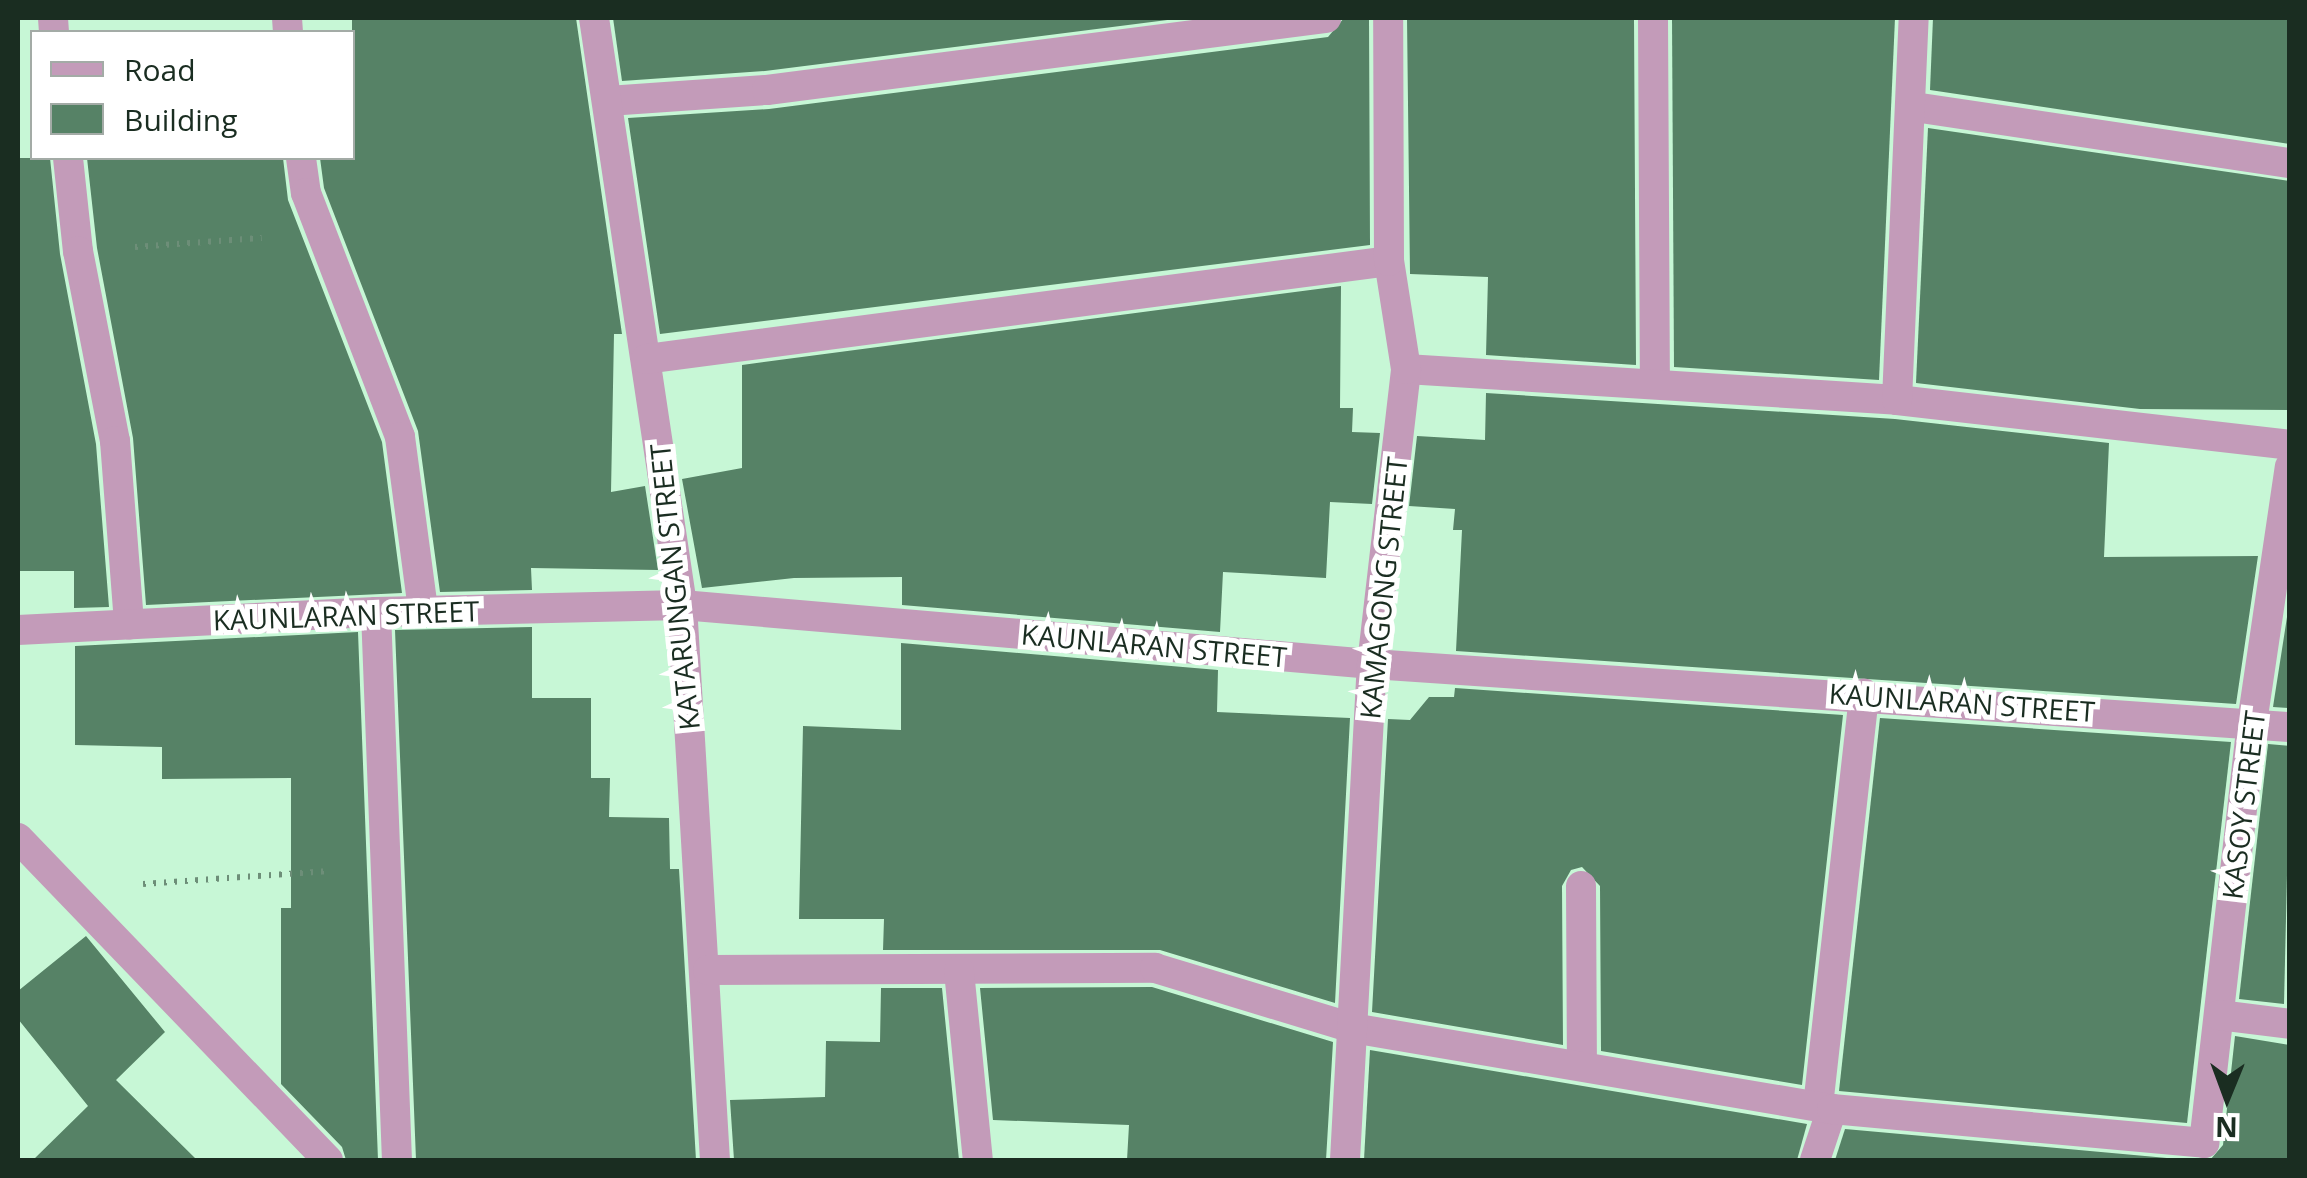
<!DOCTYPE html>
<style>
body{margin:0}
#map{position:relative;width:2307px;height:1178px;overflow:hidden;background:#c7f7d6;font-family:"Open Sans",sans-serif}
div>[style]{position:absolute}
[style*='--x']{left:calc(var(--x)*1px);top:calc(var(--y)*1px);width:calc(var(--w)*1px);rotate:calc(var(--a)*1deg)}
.building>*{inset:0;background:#568266}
.path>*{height:6px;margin-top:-3px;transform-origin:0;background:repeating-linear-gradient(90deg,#6d8e78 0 2.5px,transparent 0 10.5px)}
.lane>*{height:30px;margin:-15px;padding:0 15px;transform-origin:15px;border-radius:15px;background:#c39bb9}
.street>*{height:30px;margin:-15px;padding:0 15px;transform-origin:15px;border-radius:15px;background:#c39bb9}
span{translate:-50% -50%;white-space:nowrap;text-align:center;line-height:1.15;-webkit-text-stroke:10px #fff;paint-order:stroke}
.street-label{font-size:28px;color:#1a2d21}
.frame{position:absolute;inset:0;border:20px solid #1a2d21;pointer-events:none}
.legend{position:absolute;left:30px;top:30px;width:325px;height:130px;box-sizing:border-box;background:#fff;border:2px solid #a3aba6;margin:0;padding:12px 18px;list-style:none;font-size:30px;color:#1a2d21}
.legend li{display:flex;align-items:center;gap:20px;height:50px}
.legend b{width:50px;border:2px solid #a3aba6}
.north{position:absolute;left:2177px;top:1048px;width:100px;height:100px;-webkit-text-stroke:8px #fff;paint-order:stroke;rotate:181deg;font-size:28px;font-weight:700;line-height:40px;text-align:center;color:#1a2d21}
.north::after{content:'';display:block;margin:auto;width:35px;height:45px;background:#1a2d21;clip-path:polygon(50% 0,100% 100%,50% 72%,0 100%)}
</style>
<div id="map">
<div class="building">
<i style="clip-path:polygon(352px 18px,576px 18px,622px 334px,614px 334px,611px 492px,645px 486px,658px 570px,531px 568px,532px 590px,440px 592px,418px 431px,324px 188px,320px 158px,352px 158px)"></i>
<i style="clip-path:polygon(613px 18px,1183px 18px,765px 71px,622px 81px)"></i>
<i style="clip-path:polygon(1344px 18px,1369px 18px,1370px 245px,660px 334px,628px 118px,769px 109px,1328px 37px)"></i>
<i style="clip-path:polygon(1407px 18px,1634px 18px,1636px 365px,1486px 355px,1488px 277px,1410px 274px)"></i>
<i style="clip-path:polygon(1672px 18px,1895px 18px,1879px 380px,1674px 367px)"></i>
<i style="clip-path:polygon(1933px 18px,2290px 18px,2290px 144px,1930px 90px)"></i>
<i style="clip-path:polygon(1928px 128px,2290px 181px,2290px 410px,2140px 409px,1916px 383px)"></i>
<i style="clip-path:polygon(18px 158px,50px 158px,60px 254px,96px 444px,109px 607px,74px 608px,74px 571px,18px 571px)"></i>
<i style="clip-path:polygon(87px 158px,283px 158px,288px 200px,382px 442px,402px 593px,146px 605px,133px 438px,97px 248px)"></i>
<i style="clip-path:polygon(1341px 286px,1340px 408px,1353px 408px,1352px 432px,1380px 433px,1372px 504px,1330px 502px,1326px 578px,1223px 572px,1220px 632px,902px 605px,902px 577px,794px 578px,702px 588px,682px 479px,742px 468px,742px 365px)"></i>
<i style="clip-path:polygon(1486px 393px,1895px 419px,2109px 443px,2104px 557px,2258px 556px,2236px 704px,1456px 651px,1462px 530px,1453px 530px,1455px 509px,1409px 506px,1417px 436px,1485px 440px)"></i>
<i style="clip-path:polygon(2290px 598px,2290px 708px,2273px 707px)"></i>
<i style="clip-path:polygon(532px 627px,532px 698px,591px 698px,591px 778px,610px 778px,609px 817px,669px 818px,670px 869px,679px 869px,696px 1160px,416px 1160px,395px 630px)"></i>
<i style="clip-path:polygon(358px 632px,378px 1160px,346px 1160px,342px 1147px,281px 1084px,281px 908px,291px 908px,291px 778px,162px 779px,162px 747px,75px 745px,75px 646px)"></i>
<i style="clip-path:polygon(901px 643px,1218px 670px,1217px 712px,1350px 718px,1335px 1003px,1160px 950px,883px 950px,884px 919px,799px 919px,803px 726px,901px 730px)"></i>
<i style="clip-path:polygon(1455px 688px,1843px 715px,1802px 1085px,1601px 1051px,1600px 886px,1582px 867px,1571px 870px,1562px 886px,1563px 1045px,1372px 1012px,1388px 719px,1410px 720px,1429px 697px,1454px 697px)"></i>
<i style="clip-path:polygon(1880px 718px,2231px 742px,2187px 1123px,1839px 1091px)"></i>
<i style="clip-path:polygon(2268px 744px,2290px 746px,2284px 1004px,2239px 999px)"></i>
<i style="clip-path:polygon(86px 936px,165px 1032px,116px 1080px,197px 1160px,33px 1160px,88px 1106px,18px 1019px,18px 991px)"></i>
<i style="clip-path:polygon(1152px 987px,1333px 1042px,1326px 1160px,1127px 1160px,1129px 1125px,993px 1120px,980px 988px)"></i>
<i style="clip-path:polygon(881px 988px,942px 988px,959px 1160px,734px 1160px,730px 1100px,825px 1097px,826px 1041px,880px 1042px)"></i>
<i style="clip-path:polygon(2235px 1036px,2290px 1045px,2290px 1160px,2210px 1160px,2223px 1145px)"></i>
<i style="clip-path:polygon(1370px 1050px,1807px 1124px,1797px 1160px,1364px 1160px)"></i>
<i style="clip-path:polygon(1845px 1129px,2189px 1160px,1835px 1160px)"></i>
</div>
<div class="path">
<i style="--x:135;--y:247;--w:127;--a:-4.1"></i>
<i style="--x:143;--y:884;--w:187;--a:-4"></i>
</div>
<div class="lane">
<i style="--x:53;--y:18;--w:14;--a:86"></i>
<i style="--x:287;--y:18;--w:14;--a:86"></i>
<i style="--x:608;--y:101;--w:159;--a:-4"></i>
<i style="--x:767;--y:90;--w:564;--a:-7.34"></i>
<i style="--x:68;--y:158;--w:94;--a:83.9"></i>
<i style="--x:78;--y:251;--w:194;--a:79"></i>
<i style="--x:115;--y:441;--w:184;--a:85.6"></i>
<i style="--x:301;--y:158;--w:35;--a:82"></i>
<i style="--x:306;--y:193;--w:261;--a:68.9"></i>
<i style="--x:400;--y:437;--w:175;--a:82.4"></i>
<i style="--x:376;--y:612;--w:548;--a:87.81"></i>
<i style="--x:1581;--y:886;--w:176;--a:89.7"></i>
<i style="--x:1818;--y:1106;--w:415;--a:-83.6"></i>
<i style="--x:1815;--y:1160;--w:54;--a:-71.6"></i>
</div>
<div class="street">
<i style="--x:594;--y:18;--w:594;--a:81.47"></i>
<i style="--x:682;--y:605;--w:556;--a:86.6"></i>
<i style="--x:1653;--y:18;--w:363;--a:89.7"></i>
<i style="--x:1914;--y:107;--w:380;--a:8.5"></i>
<i style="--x:646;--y:359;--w:749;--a:-7.51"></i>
<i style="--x:1406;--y:369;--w:492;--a:3.6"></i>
<i style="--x:1897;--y:400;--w:396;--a:6.5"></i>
<i style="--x:1897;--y:400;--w:382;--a:-87.5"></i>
<i style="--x:18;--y:630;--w:358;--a:-2.9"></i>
<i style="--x:376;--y:612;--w:306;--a:-1.3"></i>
<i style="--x:682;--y:605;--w:693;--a:4.89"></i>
<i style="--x:1372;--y:664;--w:920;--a:3.93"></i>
<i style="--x:18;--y:838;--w:447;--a:46.1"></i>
<i style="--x:708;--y:970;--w:447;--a:-0.3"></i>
<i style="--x:1155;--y:968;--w:206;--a:16.9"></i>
<i style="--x:1352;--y:1028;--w:487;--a:9.6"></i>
<i style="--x:1832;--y:1109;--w:374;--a:5.2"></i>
<i style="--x:2204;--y:1143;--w:423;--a:-83.5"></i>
<i style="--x:2252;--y:723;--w:259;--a:-81.6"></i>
<i style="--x:959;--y:971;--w:190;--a:84.3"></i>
<i style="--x:2219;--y:1015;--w:72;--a:7.2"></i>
<i style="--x:1345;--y:1160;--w:497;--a:-86.9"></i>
<i style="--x:1372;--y:664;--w:297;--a:-83.4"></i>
<i style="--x:1406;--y:369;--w:109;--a:-98.9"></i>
<i style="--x:1389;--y:261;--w:243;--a:-90.2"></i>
</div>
<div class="street-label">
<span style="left:674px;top:587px;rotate:-96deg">KATARUNGAN STREET</span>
<span style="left:1383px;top:588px;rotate:-84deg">KAMAGONG STREET</span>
<span style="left:346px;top:615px;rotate:-2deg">KAUNLARAN STREET</span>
<span style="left:1154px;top:645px;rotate:5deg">KAUNLARAN STREET</span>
<span style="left:1962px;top:702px;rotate:4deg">KAUNLARAN STREET</span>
<span style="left:2243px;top:805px;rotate:-83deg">KASOY STREET</span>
</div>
<div class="frame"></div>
<ul class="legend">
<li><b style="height:12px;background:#c39bb9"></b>Road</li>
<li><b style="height:28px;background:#568266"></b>Building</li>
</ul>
<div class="north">N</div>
</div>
